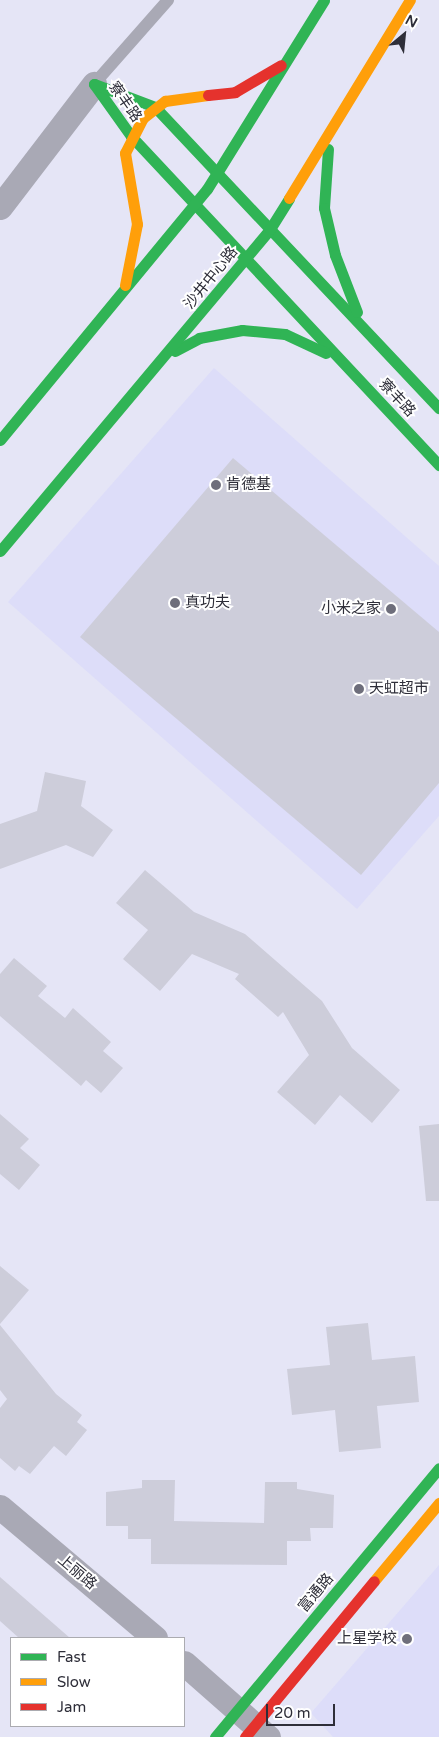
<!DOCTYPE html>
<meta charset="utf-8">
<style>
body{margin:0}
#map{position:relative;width:439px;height:1737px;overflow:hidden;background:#e5e5f6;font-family:"Varela Round","Noto Sans SC",sans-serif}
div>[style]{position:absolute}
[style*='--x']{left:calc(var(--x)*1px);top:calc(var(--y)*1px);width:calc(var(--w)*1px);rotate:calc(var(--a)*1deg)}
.built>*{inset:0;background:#ddddf9}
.building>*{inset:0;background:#cdcdda}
.lane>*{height:12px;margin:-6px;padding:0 6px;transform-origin:6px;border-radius:6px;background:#a9a9b5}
.street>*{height:25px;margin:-12.5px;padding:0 12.5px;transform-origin:12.5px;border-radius:12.5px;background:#a9a9b5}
.fast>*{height:11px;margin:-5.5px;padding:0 5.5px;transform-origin:5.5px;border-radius:5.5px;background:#30b455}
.slow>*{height:11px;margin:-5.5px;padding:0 5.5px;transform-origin:5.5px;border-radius:5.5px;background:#ff9f0a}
.jam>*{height:11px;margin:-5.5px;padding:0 5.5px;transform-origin:5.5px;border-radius:5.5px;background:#e5322d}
.dots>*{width:14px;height:14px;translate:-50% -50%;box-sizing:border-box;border:2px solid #fff;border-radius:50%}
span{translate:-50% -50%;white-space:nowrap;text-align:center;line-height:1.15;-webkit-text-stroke:4px #fff;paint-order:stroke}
.street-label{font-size:15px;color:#2e2e39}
.poi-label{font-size:15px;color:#2e2e39}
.left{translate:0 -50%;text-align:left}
.right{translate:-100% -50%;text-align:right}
.legend{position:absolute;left:10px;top:1637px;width:175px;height:90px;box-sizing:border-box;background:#fff;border:1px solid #ababb0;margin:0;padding:6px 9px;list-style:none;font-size:15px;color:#2e2e39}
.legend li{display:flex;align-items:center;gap:10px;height:25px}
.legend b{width:25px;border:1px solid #ababb0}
.north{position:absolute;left:379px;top:10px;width:50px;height:50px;-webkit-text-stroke:4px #fff;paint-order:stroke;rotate:28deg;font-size:14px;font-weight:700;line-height:20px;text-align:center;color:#2e2e39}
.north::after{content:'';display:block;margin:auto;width:18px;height:22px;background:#2e2e39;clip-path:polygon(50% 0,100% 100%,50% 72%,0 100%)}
.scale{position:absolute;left:266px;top:1704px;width:69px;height:22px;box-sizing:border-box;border:2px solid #2e2e39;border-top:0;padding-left:6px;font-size:15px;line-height:18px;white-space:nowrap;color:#2e2e39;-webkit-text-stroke:4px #fff;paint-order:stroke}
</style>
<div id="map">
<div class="built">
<i style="clip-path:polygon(214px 368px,439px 566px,439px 816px,357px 909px,8px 602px)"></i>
<i style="clip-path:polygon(439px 1565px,439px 1737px,333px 1737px,311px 1713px)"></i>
</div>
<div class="building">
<i style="clip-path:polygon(233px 458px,439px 632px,439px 783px,361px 875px,80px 637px)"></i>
<i style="clip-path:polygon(45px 772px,86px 781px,81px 806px,113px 830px,93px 857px,66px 845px,0 869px,0 824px,37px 811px)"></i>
<i style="clip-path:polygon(145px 870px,194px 912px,245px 934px,322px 1001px,352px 1048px,400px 1090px,372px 1123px,340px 1095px,315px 1125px,277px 1092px,309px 1055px,283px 1012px,278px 1017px,235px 979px,239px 974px,192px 954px,160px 991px,123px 959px,148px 930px,116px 903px)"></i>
<i style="clip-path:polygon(14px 958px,47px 986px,38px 996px,65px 1018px,73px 1008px,111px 1042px,103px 1051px,123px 1068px,101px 1093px,86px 1080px,81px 1086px,0 1016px,0 974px)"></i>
<i style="clip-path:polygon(0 1114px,29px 1139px,20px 1148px,40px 1165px,19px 1190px,0 1174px)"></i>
<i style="clip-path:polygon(439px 1124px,439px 1201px,426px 1201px,419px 1126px)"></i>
<i style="clip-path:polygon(0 1266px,29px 1290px,0 1324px)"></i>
<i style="clip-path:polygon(368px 1323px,372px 1360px,415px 1356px,419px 1402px,377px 1406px,381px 1448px,339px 1452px,335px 1410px,292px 1415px,287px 1369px,330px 1365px,326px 1327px)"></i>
<i style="clip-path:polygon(0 1325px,56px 1394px,82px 1415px,77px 1422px,87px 1430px,66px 1456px,54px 1446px,30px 1474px,19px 1466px,15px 1471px,0 1458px,0 1408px,7px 1399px,0 1390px)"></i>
<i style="clip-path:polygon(142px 1480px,175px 1480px,174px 1521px,264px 1523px,265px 1482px,297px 1482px,297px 1489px,334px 1495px,333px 1528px,310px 1528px,311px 1541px,287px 1541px,287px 1565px,151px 1564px,151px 1539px,128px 1539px,128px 1526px,106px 1526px,106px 1492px,142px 1488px)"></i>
<i style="clip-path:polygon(0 1577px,70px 1638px,19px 1638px,0 1621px)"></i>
</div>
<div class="lane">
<i style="--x:94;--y:84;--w:112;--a:-48.6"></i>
</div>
<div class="street">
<i style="--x:0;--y:207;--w:155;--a:-52.6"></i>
<i style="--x:0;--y:1507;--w:203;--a:40.2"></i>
<i style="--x:184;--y:1663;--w:112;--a:41.4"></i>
</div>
<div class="fast">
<i style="--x:94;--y:84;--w:64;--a:54.6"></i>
<i style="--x:131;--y:136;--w:451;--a:46.9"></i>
<i style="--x:94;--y:84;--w:65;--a:20.7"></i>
<i style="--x:155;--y:107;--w:414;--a:46.7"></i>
<i style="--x:328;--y:149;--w:59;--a:93.9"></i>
<i style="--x:324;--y:208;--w:48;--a:76.8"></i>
<i style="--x:335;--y:255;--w:61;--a:68.9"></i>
<i style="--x:175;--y:351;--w:27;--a:-28"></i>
<i style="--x:199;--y:338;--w:44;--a:-10.5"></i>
<i style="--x:242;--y:330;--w:43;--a:5.3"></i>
<i style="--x:285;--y:334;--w:45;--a:24.9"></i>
<i style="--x:0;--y:440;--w:325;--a:-50.5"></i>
<i style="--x:207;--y:189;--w:222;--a:-58.2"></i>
<i style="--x:0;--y:551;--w:420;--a:-50"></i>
<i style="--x:270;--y:229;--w:36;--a:-58"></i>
<i style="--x:215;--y:1737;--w:350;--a:-50.2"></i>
</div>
<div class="slow">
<i style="--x:289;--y:198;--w:232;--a:-58.6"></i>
<i style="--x:125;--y:285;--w:62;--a:-78.9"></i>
<i style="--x:137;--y:224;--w:72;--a:-99.6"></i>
<i style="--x:125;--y:153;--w:39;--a:-63"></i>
<i style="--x:143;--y:118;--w:28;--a:-38"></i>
<i style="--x:165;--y:101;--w:43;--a:-7.9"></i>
<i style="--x:374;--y:1581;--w:102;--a:-50.2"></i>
</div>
<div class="jam">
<i style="--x:208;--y:95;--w:27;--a:-6"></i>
<i style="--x:235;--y:92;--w:53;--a:-30.4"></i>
<i style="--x:245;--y:1737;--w:202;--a:-50.4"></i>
</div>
<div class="dots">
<i style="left:216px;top:485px;background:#6e6e7b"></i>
<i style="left:175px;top:603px;background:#6e6e7b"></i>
<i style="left:391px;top:609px;background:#6e6e7b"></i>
<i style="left:359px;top:689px;background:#6e6e7b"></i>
<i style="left:407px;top:1639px;background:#6e6e7b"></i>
</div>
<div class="street-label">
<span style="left:125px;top:102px;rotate:55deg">寮丰路</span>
<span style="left:211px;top:278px;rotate:-51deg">沙井中心路</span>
<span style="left:397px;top:398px;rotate:47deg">寮丰路</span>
<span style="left:77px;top:1572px;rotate:40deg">上丽路</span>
<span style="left:316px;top:1593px;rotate:-50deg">富通路</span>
</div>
<div class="poi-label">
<span class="left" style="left:226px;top:485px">肯德基</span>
<span class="left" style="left:185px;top:603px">真功夫</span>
<span class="right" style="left:381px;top:609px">小米之家</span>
<span class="left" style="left:369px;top:689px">天虹超市</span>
<span class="right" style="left:397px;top:1639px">上星学校</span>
</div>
<ul class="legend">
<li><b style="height:6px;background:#30b455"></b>Fast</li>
<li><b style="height:6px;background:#ff9f0a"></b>Slow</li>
<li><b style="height:6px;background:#e5322d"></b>Jam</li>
</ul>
<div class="north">N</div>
<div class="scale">20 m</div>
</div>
